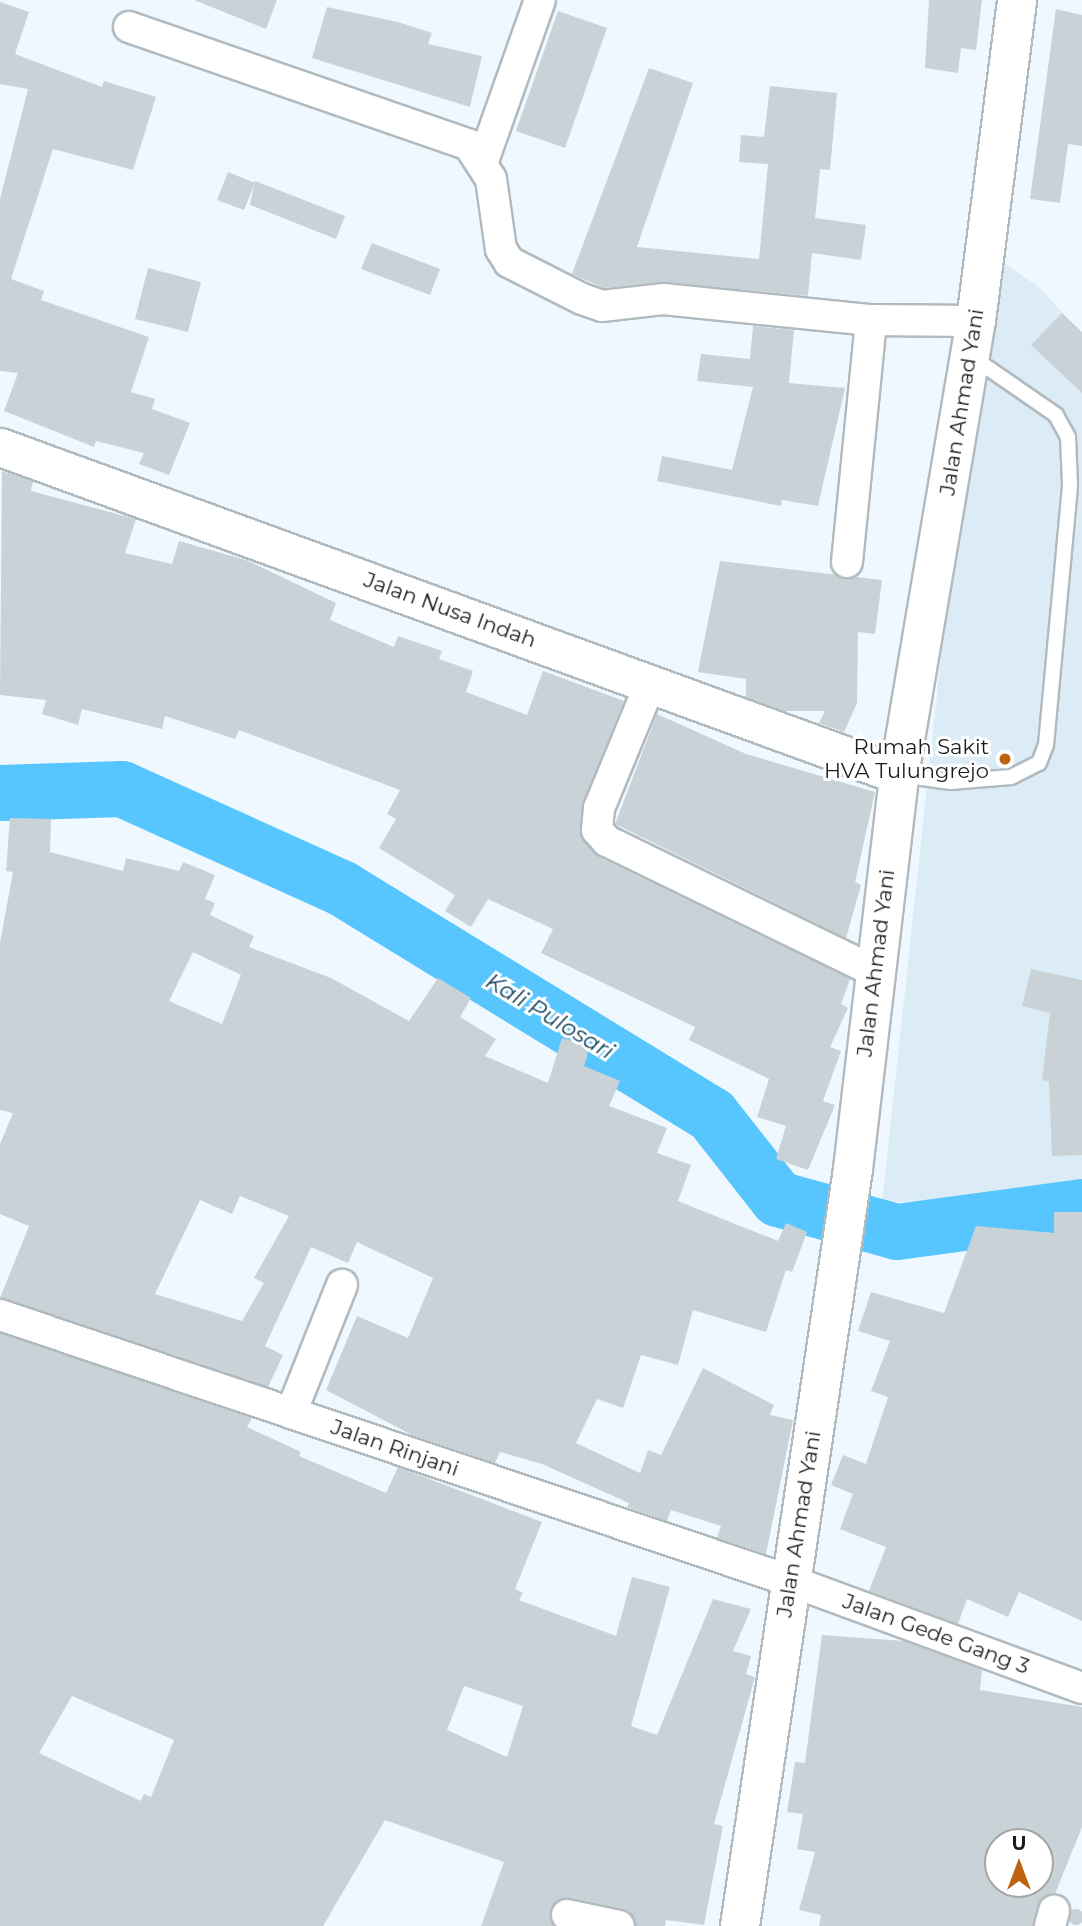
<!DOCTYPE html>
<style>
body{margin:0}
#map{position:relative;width:1082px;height:1926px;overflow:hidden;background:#eff8fe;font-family:Montserrat,sans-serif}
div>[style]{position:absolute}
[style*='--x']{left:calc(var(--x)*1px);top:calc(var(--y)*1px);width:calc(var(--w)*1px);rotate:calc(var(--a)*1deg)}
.built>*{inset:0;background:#dbecf6}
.river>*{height:56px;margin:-28px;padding:0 28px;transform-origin:28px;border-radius:28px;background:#57c6fe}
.building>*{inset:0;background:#c9d2d7}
.round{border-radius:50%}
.roads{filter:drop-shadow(2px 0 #b1babf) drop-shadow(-2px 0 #b1babf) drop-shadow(0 2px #b1babf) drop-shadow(0 -2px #b1babf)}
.service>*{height:14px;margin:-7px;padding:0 7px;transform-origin:7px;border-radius:7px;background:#fff}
.minor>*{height:30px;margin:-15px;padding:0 15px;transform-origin:15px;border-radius:15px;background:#fff}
.tertiary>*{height:37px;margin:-18.5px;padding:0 18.5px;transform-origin:18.5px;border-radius:18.5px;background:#fff}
.secondary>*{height:38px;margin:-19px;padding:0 19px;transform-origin:19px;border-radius:19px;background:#fff}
.dots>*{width:19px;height:19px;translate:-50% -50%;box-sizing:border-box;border:4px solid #fff;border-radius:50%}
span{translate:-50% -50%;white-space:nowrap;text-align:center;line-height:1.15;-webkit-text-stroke:6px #fff;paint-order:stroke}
.street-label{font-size:21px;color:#1a1d1f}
.poi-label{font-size:21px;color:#1a1d1f}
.right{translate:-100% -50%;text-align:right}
.water-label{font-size:23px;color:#19475e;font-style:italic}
.north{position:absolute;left:984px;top:1828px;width:70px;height:70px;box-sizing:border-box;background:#fff;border:2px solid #a3a5a5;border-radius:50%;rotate:0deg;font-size:19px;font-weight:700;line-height:28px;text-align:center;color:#1a1d1f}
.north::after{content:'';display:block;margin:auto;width:24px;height:32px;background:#be620e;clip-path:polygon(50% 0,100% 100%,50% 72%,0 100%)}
</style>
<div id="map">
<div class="built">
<i style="clip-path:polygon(985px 250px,1040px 288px,1082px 334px,1082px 1190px,882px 1203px)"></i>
</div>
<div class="river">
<i style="--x:0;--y:793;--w:122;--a:-1.9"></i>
<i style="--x:122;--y:789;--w:243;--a:24.3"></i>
<i style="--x:343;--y:889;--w:433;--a:31.5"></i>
<i style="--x:712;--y:1115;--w:107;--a:51.8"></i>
<i style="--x:778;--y:1199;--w:123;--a:15.5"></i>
<i style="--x:897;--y:1232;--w:187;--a:-7.7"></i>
</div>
<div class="building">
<i style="clip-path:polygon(194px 0,277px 0,266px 29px)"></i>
<i style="clip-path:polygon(929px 0,982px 0,976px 50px,961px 48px,958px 73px,925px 68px)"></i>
<i style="clip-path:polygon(0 2px,29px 12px,15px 54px,102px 87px,104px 81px,156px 97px,133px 170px,53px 149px,11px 279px,44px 291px,41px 300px,149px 337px,131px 392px,155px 399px,152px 409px,190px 423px,169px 475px,139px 464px,144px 453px,96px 441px,94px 447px,4px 411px,18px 373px,0 371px,0 199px,28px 89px,0 84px)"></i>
<i style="clip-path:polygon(327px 7px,398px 22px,432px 33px,428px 44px,482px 56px,470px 107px,312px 58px)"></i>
<i style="clip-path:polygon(1056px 9px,1082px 15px,1082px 146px,1068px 144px,1060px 203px,1030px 199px)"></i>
<i style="clip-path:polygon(558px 11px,607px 28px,565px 148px,516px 131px)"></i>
<i style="clip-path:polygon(649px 68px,693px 83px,637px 247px,759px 259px,768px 164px,739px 162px,741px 135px,764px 137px,770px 86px,837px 93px,830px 170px,820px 169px,815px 218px,866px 225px,861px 260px,812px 253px,808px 296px,664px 282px,604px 288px,572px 274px)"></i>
<i style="clip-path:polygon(228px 172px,255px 183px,244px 210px,217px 200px)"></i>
<i style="clip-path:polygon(255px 181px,345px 216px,336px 239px,250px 205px)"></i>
<i style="clip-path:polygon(372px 243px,440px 269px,430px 295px,361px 269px)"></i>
<i style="clip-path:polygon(148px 268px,201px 282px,188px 332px,135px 319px)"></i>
<i style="clip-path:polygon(1062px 313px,1082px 332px,1082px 393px,1031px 345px)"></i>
<i style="clip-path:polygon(753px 326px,794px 330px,789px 383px,845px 388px,818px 506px,782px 500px,781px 506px,657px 481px,662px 456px,732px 470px,753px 387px,697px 381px,701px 354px,750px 359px)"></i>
<i style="clip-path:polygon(2px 471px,33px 481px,31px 491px,136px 519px,125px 553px,172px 564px,179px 541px,246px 560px,336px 603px,330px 620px,394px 647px,398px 636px,442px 651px,439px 659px,473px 671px,466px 692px,527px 715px,543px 671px,624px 701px,583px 802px,584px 842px,599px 857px,850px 979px,841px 1004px,848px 1008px,830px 1047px,841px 1051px,823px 1101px,835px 1105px,808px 1170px,776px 1159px,786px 1126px,757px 1117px,769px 1079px,689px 1040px,695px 1027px,541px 953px,553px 929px,488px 899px,471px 927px,445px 911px,455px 895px,379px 848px,396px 819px,387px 814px,400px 790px,239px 730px,235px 739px,165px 716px,162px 729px,82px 709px,78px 725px,42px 714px,46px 700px,0 695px)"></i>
<i style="clip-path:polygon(720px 561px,882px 580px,875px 634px,858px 632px,857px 703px,844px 732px,819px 723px,825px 711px,784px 711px,746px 697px,746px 679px,698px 672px)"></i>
<i style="clip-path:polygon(657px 714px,746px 754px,875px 792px,855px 882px,861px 885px,846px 938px,615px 824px)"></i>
<i style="clip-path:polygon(evenodd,10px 818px,51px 819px,50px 852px,123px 871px,126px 858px,179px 871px,183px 862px,215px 875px,205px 899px,215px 903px,210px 915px,254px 936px,249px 947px,331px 978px,409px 1021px,438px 978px,471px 998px,460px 1017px,496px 1039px,485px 1056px,548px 1083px,562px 1038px,590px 1046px,584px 1066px,620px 1081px,609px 1106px,667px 1128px,657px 1153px,691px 1165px,678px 1201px,778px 1241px,786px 1223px,807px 1232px,792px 1272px,786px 1270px,766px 1332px,693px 1310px,678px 1365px,641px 1355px,623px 1408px,597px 1399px,576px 1443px,640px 1473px,648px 1450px,661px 1455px,703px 1368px,774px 1405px,770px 1415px,793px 1420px,766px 1554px,717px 1538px,721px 1526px,671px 1510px,667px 1521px,627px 1507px,629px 1503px,542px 1464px,500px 1452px,495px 1463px,412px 1435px,326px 1390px,357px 1316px,408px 1338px,433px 1278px,357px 1242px,348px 1263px,311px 1247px,265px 1346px,283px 1355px,268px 1387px,0 1298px,29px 1226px,0 1214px,0 1144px,13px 1113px,0 1110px,0 943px,13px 872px,6px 871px,10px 818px,193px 952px,241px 975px,222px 1024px,169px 1001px,193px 952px,10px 818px,240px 1196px,289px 1216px,254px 1278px,264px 1283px,242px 1321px,155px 1294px,200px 1200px,232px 1214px,240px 1196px)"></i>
<i style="clip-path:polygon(1031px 969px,1082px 980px,1082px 1155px,1052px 1156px,1049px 1081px,1042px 1080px,1050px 1013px,1022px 1006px)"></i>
<i style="clip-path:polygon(1054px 1212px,1082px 1212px,1082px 1621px,1019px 1592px,1008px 1617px,967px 1599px,958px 1624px,869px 1591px,886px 1547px,840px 1529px,853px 1494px,831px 1485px,843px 1455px,866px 1464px,888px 1397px,871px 1391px,890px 1341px,858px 1331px,871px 1292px,944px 1313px,976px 1226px,1054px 1233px)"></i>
<i style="clip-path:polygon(evenodd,0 1333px,252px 1418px,247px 1427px,301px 1452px,299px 1456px,386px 1493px,398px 1467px,542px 1522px,515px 1589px,523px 1593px,519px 1600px,616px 1636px,632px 1577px,670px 1587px,631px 1726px,657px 1735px,713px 1599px,751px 1609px,733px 1651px,751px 1656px,746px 1674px,755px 1677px,714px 1824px,723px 1826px,704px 1925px,666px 1920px,665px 1926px,636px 1926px,623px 1909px,570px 1898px,554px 1904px,554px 1926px,481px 1926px,504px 1862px,385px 1820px,323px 1926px,0 1926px,0 1333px,464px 1686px,523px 1706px,507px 1757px,447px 1730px,464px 1686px,0 1333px,72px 1696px,174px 1740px,151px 1797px,144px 1794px,141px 1801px,39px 1753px,72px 1696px)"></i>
<i style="clip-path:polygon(evenodd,822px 1635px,904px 1641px,982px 1670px,980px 1690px,1082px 1707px,1082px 1827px,1055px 1894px,1041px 1899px,1033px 1926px,819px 1926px,821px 1915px,799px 1910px,815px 1852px,797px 1849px,803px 1814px,787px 1812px,795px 1762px,805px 1763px,822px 1635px,998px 1842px,1040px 1842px,1040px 1884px,998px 1884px,998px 1842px)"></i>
<i class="round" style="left:1068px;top:1909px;width:16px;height:16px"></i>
</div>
<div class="roads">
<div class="service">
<i style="--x:901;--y:775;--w:50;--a:8"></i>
<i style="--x:951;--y:782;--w:60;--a:-4.8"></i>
<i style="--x:1011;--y:777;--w:31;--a:-27"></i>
<i style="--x:1039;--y:763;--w:19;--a:-69"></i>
<i style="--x:1046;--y:745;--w:261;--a:-84.7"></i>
<i style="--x:1070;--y:485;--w:48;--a:-92.4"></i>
<i style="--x:1068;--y:437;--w:25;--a:-119"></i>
<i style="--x:1056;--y:415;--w:102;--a:-145.4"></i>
</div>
<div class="minor">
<i style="--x:129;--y:27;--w:360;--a:19.1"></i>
<i style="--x:469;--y:145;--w:40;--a:57.1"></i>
<i style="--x:491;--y:179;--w:71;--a:81.9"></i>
<i style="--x:501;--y:249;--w:15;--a:58"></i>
<i style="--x:509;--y:262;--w:82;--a:26.9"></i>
<i style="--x:582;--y:299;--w:21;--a:19"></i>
<i style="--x:602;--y:306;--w:61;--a:-6.5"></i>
<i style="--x:663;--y:299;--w:209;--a:5.8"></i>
<i style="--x:871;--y:320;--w:105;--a:0.5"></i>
<i style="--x:484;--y:158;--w:168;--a:-70.5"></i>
<i style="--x:847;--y:562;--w:243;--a:-84.3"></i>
<i style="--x:651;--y:682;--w:136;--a:112.4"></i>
<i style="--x:599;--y:808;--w:22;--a:95"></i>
<i style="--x:597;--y:830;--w:15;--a:48"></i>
<i style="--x:607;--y:841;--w:296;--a:26"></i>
<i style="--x:0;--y:1315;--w:835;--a:18.59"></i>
<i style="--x:791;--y:1581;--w:310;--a:20.2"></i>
<i style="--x:291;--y:1413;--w:138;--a:-68.3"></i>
<i style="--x:567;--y:1915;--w:53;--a:11.9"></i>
<i style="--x:1050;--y:1926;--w:16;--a:-75"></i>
</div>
<div class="tertiary">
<i style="--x:0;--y:447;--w:957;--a:20.04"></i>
</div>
<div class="secondary">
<i style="--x:740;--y:1926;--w:765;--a:-81.51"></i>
<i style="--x:853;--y:1169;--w:397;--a:-83.3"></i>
<i style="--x:899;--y:775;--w:460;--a:-80.4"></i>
<i style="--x:976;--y:321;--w:324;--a:-82.7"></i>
</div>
</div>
<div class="dots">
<i style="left:1005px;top:759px;background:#be620e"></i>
</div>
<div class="street-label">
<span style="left:962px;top:402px;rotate:-81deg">Jalan Ahmad Yani</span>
<span style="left:450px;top:610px;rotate:20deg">Jalan Nusa Indah</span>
<span style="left:876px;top:963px;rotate:-83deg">Jalan Ahmad Yani</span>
<span style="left:395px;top:1448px;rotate:19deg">Jalan Rinjani</span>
<span style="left:799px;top:1524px;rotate:-81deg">Jalan Ahmad Yani</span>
<span style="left:936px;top:1634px;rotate:20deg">Jalan Gede Gang 3</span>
</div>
<div class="poi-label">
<span class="right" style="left:989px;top:759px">Rumah Sakit<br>HVA Tulungrejo</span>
</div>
<div class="water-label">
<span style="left:550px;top:1016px;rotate:31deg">Kali Pulosari</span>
</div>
<div class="north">U</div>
</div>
